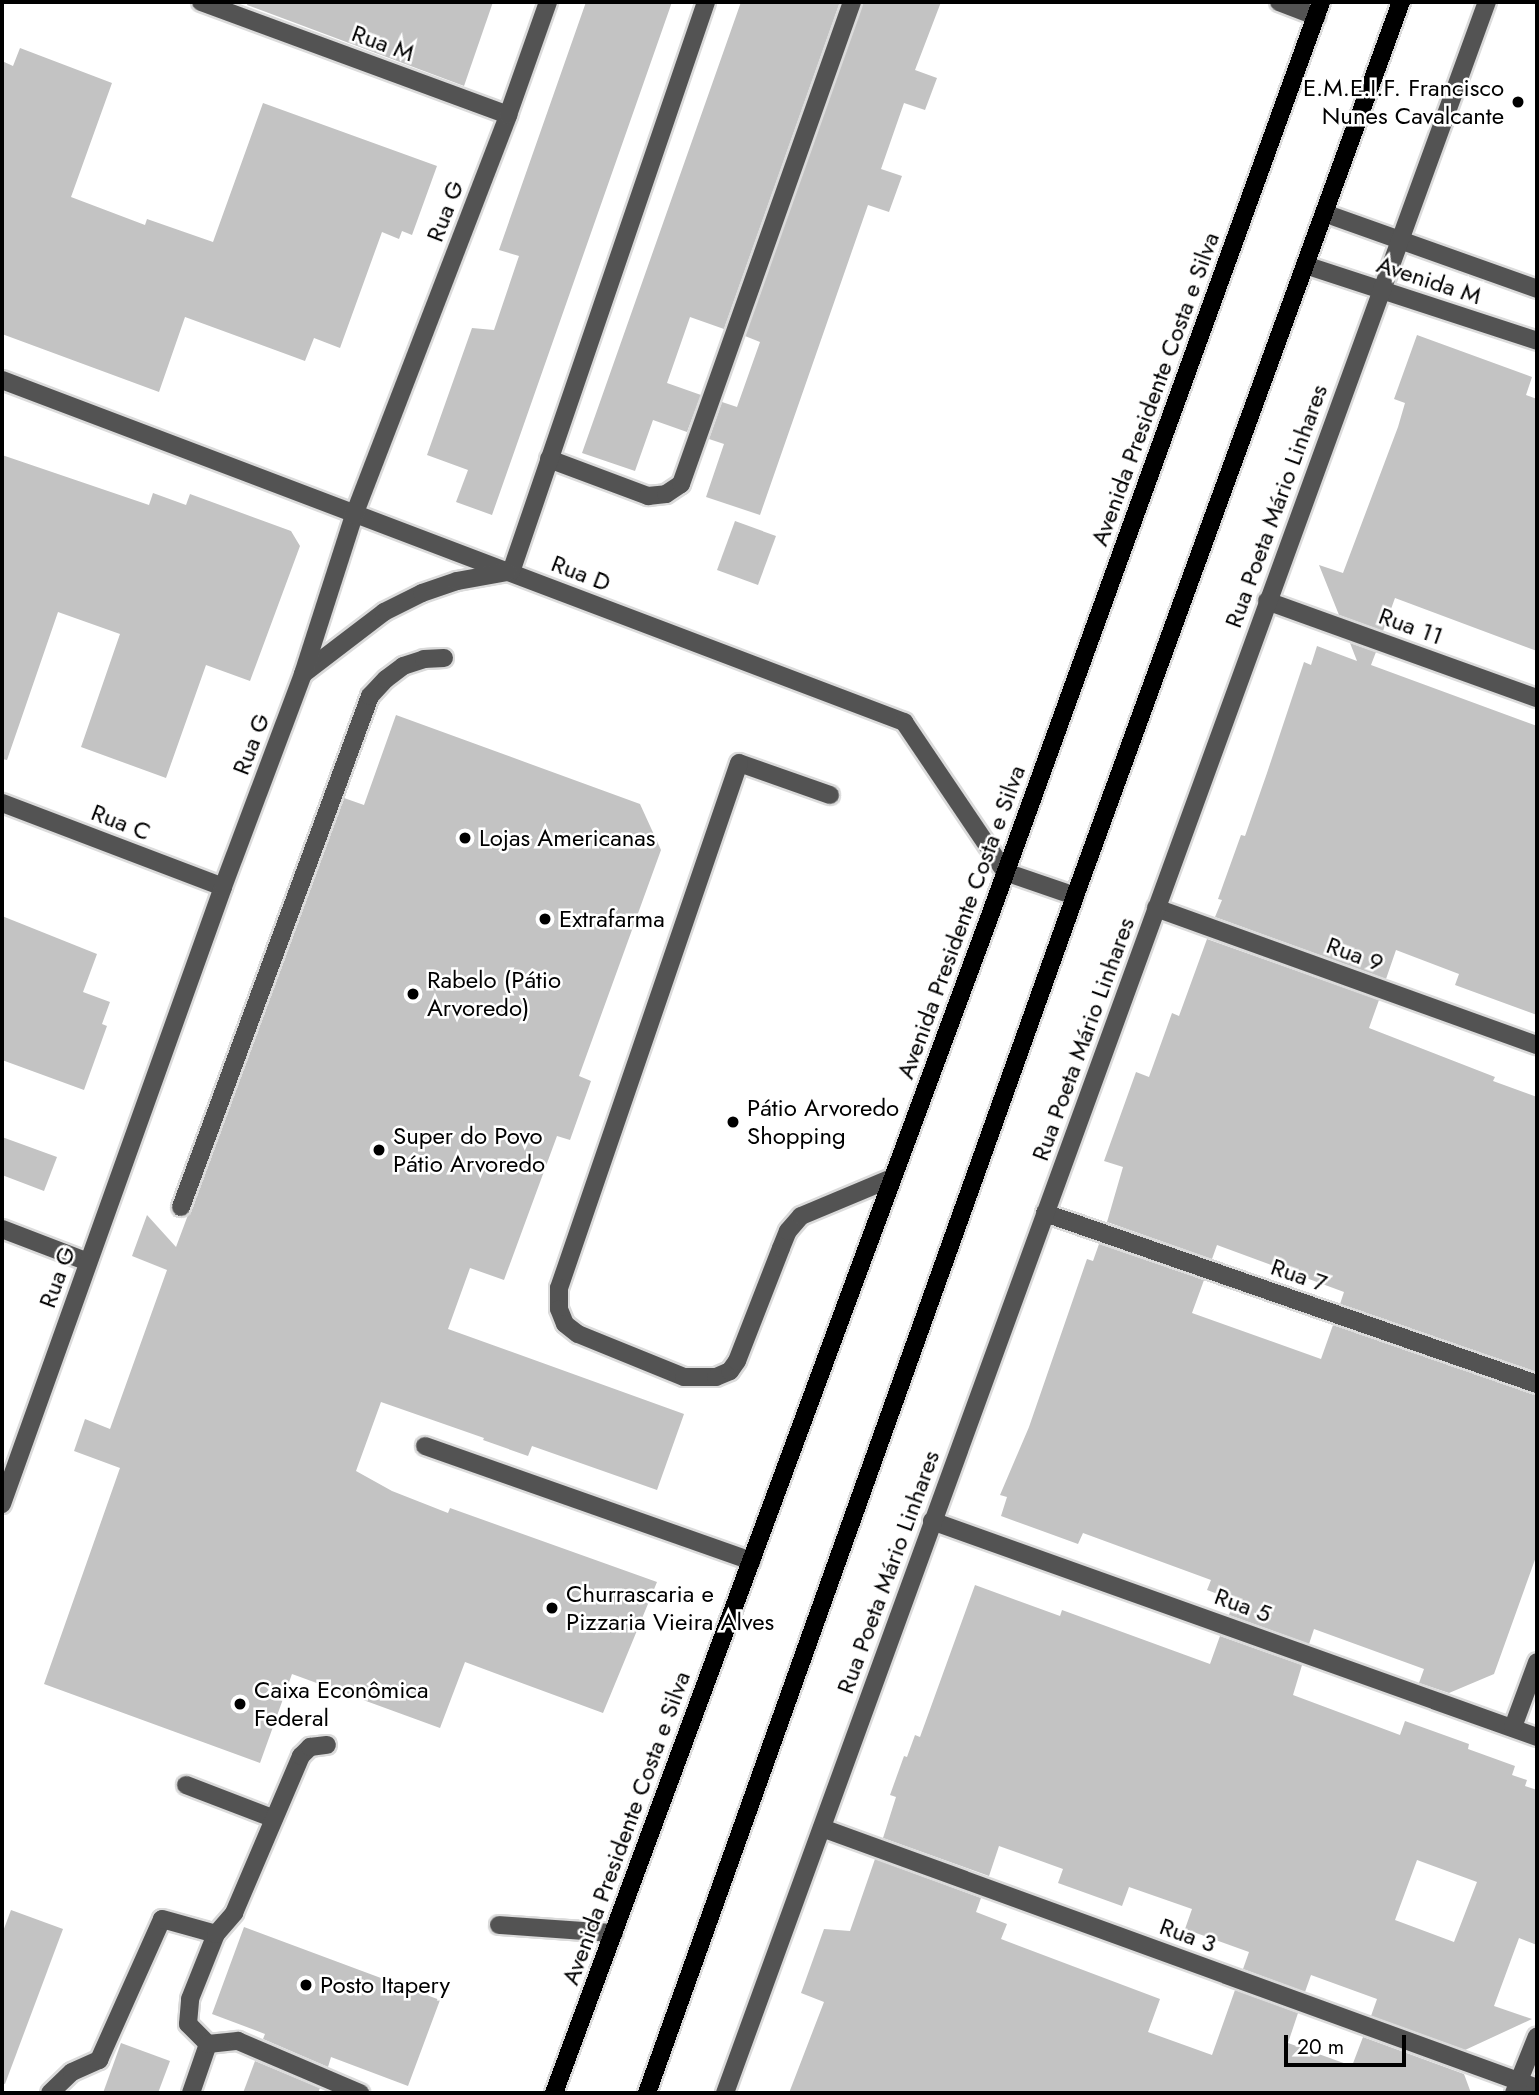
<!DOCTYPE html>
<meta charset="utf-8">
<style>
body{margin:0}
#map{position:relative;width:1539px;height:2095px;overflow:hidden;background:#fff;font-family:Jost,sans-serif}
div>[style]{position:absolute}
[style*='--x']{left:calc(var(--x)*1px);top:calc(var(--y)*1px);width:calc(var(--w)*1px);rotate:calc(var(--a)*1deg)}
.building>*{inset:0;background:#c3c3c3}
.roads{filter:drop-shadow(2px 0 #dbdbdb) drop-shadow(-2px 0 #dbdbdb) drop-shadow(0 2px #dbdbdb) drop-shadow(0 -2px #dbdbdb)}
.minor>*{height:18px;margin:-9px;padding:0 9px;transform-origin:9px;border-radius:9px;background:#535353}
.major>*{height:18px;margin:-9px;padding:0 9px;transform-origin:9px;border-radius:9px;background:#000}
.dots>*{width:19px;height:19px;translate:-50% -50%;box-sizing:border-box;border:4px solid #fff;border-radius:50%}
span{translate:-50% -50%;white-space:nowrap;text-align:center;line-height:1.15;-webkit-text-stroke:5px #fff;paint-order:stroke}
.street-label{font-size:24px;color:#000}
.poi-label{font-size:24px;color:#000}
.right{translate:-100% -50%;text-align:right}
.left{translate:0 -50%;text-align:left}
.frame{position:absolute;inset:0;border:4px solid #000;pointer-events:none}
.scale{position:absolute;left:1284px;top:2035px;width:122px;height:32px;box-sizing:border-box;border:4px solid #000;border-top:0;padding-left:9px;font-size:21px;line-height:24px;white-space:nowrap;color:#000;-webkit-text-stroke:5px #fff;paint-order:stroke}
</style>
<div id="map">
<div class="building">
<i style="clip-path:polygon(248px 2px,493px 2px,464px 86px,247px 5px)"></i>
<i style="clip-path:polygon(586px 2px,672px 2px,492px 515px,456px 502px,468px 470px,427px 455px,472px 328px,494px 330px,519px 256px,499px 250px)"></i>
<i style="clip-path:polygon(741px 2px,840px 2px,724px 329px,690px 317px,667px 383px,701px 395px,687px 432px,653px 420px,635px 471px,582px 453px)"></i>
<i style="clip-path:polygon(863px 2px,941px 2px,915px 70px,937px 78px,925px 110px,904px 103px,881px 169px,902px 176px,889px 212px,868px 205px,760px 515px,706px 497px,724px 444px,709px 439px,722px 402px,737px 407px,760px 342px,745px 336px)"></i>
<i style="clip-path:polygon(20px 48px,112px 83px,71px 197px,145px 225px,147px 219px,213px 242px,263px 103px,437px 166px,412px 235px,402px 231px,399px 239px,382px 232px,340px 348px,314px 338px,305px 361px,185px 317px,159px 392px,2px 334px,2px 61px,13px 66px)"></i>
<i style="clip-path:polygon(1417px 335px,1532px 377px,1526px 395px,1537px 399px,1537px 651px,1395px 598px,1383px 631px,1339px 615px,1319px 565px,1343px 573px,1398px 427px,1405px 403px,1394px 399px)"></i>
<i style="clip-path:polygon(2px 455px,149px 505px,153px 493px,186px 505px,190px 494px,291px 531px,300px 546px,250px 681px,206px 665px,166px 778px,81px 747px,120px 634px,58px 612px,7px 760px,2px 759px)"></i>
<i style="clip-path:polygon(735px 521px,776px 536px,758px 585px,717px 570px)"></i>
<i style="clip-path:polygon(1350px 643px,1376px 652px,1371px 665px,1537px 726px,1537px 1015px,1455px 985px,1459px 974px,1396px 950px,1386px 979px,1215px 917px,1222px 900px,1218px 899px,1241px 835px,1245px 836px,1267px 773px,1304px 662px,1311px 665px,1317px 646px,1357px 661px)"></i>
<i style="clip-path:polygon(396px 715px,640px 804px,661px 850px,579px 1076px,591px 1081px,570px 1140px,557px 1136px,504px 1280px,470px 1268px,448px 1329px,684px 1414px,657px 1490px,532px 1446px,528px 1456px,483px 1440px,484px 1438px,381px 1402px,356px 1471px,392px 1491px,448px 1513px,450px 1508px,657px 1582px,603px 1713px,465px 1662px,440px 1728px,292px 1674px,260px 1763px,44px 1684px,120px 1468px,74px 1451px,85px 1419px,110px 1429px,167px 1270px,132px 1256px,147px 1215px,176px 1247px,344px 798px,364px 805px)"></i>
<i style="clip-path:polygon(2px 916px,97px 954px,83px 992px,110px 1002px,102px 1024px,107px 1026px,84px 1090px,2px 1060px)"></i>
<i style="clip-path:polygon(1207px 939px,1379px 1000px,1369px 1028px,1495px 1077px,1493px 1081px,1537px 1097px,1537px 1372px,1340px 1304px,1344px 1292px,1217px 1245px,1212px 1259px,1107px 1222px,1123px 1167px,1104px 1161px,1136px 1072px,1149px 1077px,1172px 1013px,1179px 1016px)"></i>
<i style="clip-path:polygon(2px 1137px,57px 1157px,44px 1191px,2px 1175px)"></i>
<i style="clip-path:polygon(1099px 1244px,1204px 1280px,1192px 1313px,1321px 1359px,1333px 1325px,1537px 1395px,1537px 1554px,1494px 1674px,1449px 1693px,1419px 1683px,1424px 1669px,1314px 1629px,1309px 1644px,1229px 1615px,1234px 1600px,1207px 1590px,1211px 1580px,1083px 1533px,1078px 1544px,1001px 1516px,1007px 1497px,1000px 1495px,1029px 1427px,1087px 1259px,1093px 1261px)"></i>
<i style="clip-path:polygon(evenodd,975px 1585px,1060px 1616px,1062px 1610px,1210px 1664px,1220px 1636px,1302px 1665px,1293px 1695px,1400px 1735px,1405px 1721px,1469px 1744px,1468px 1749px,1515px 1766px,1512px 1775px,1527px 1780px,1525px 1786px,1537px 1790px,1537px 1945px,1519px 1938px,1494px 2006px,1532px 2019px,1465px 2050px,1371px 2016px,1377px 1999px,1311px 1975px,1305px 1992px,1243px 1969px,1249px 1952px,1185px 1929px,1192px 1909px,1129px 1887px,1122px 1906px,1058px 1883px,1063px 1869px,999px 1846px,989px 1876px,883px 1838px,896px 1797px,890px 1795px,904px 1756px,907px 1757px,915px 1735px,920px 1737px,975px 1585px,1417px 1860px,1477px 1882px,1454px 1942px,1395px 1920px,1417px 1860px)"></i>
<i style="clip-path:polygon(875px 1859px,981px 1898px,976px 1912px,1007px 1924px,1001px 1939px,1160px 1999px,1148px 2032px,1212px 2055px,1235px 1990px,1298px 2013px,1288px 2043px,1352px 2066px,1363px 2037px,1464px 2074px,1471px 2093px,789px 2093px,824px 2002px,801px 1993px,824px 1929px,850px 1931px)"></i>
<i style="clip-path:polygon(11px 1910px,63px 1929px,5px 2084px,2px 2083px,2px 1934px)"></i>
<i style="clip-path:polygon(244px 1927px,440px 2000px,408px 2086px,331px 2057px,328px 2067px,263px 2039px,265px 2034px,212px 2014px)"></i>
<i style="clip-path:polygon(121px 2043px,170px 2061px,158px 2093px,103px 2093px)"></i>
<i style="clip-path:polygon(255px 2061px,320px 2088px,318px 2093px,243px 2093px)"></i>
</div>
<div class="roads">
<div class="minor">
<i style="--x:201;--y:2;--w:327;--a:20.2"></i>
<i style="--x:1279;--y:2;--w:40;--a:21"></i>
<i style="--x:1324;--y:213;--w:226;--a:19.6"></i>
<i style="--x:1305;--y:265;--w:244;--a:18.1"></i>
<i style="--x:2;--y:380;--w:965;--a:20.76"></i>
<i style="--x:904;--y:722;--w:181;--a:56"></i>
<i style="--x:1005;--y:872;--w:74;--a:18.9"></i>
<i style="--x:549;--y:459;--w:106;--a:20.5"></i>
<i style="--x:648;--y:496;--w:18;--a:-6"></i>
<i style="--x:666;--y:494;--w:18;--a:-34"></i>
<i style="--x:681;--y:484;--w:511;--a:-70.47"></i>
<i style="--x:511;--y:572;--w:602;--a:-71.11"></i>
<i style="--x:1267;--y:601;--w:287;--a:19.8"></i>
<i style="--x:303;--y:674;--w:102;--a:-37.4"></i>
<i style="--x:384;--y:612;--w:42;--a:-26.6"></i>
<i style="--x:422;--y:593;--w:37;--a:-19"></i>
<i style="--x:457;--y:581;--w:51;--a:-10.2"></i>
<i style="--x:830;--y:795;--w:96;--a:-160.6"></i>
<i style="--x:739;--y:763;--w:555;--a:108.92"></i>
<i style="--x:559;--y:1288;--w:21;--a:90"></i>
<i style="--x:559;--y:1309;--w:16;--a:68"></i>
<i style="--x:565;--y:1324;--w:16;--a:38"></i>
<i style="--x:578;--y:1334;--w:114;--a:22.1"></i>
<i style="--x:684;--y:1377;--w:32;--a:0"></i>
<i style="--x:716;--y:1377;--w:15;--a:-23"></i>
<i style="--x:730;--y:1371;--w:12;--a:-55"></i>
<i style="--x:737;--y:1361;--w:121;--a:-68.7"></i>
<i style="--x:781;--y:1248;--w:18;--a:-68"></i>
<i style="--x:788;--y:1231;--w:20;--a:-49"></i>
<i style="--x:801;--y:1216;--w:99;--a:-22.7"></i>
<i style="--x:2;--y:803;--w:236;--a:20.8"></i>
<i style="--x:1156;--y:908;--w:405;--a:19.8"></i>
<i style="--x:181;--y:1207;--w:545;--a:-69.7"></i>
<i style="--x:370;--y:696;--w:23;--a:-47"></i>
<i style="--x:386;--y:679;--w:21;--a:-37"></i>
<i style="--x:403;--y:666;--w:22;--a:-18"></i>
<i style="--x:424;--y:659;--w:20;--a:-3"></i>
<i style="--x:1045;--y:1213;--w:521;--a:19.17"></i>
<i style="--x:2;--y:1229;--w:92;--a:21"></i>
<i style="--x:425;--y:1446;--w:346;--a:19.4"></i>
<i style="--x:2;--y:1504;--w:655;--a:-70.29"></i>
<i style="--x:223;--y:887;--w:228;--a:-69.4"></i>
<i style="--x:303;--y:674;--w:167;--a:-72.2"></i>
<i style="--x:354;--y:515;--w:429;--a:-68.9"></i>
<i style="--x:508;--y:115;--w:120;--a:-70.5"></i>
<i style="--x:932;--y:1521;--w:642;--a:19.65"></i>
<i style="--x:1513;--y:1727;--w:69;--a:-69.7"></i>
<i style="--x:186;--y:1785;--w:92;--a:21"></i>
<i style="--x:822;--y:1828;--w:761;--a:19.98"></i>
<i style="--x:499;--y:1925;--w:115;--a:4"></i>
<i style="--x:208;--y:2044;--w:28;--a:-135"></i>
<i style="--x:188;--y:2024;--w:25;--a:-85"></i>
<i style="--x:190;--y:1999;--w:70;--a:-68.2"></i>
<i style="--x:50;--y:2093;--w:30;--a:-44"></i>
<i style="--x:72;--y:2072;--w:30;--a:-24"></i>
<i style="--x:99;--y:2060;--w:154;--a:-65.9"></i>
<i style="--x:162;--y:1919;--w:56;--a:15.5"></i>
<i style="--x:216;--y:1934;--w:28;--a:-49"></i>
<i style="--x:234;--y:1913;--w:171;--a:-66.9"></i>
<i style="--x:301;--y:1756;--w:13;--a:-45"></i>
<i style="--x:310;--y:1747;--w:17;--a:-7"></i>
<i style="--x:191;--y:2093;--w:52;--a:-70.9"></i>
<i style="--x:208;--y:2044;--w:30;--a:-6"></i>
<i style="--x:238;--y:2041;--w:133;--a:23.1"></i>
<i style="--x:725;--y:2093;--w:2226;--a:-69.98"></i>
<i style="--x:1514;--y:2093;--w:61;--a:-68"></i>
</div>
<div class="major">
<i style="--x:554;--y:2093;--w:1250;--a:-69.68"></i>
<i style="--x:988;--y:921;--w:977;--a:-70.08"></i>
<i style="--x:647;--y:2093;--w:1271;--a:-70.32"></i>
<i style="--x:1075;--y:896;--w:952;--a:-69.97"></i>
</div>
</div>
<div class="dots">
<i style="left:1518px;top:102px;background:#000"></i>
<i style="left:465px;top:838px;background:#000"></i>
<i style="left:545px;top:919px;background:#000"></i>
<i style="left:413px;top:994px;background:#000"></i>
<i style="left:733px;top:1122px;background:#000"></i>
<i style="left:379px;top:1150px;background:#000"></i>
<i style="left:552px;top:1608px;background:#000"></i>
<i style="left:240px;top:1704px;background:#000"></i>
<i style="left:306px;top:1985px;background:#000"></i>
</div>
<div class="street-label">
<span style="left:383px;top:43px;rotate:20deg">Rua M</span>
<span style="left:445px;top:211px;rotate:-69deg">Rua G</span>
<span style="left:1429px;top:280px;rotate:18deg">Avenida M</span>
<span style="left:1155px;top:389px;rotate:-70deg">Avenida Presidente Costa e Silva</span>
<span style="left:1276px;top:506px;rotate:-70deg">Rua Poeta Mário Linhares</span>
<span style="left:581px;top:573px;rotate:21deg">Rua D</span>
<span style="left:1411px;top:626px;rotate:20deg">Rua 11</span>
<span style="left:251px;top:744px;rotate:-69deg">Rua G</span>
<span style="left:121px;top:822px;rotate:21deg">Rua C</span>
<span style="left:961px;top:922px;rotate:-70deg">Avenida Presidente Costa e Silva</span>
<span style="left:1355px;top:954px;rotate:20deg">Rua 9</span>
<span style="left:1083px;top:1039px;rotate:-70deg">Rua Poeta Mário Linhares</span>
<span style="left:1299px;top:1275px;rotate:19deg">Rua 7</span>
<span style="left:57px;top:1277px;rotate:-70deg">Rua G</span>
<span style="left:888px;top:1572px;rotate:-70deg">Rua Poeta Mário Linhares</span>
<span style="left:1243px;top:1605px;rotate:20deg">Rua 5</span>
<span style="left:626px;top:1828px;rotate:-70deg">Avenida Presidente Costa e Silva</span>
<span style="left:1188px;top:1935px;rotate:20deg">Rua 3</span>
</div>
<div class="poi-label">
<span class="right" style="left:1504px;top:102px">E.M.E.I.F. Francisco<br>Nunes Cavalcante</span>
<span class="left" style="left:479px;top:838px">Lojas Americanas</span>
<span class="left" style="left:559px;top:919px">Extrafarma</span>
<span class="left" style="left:427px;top:994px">Rabelo (Pátio<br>Arvoredo)</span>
<span class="left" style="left:747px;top:1122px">Pátio Arvoredo<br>Shopping</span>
<span class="left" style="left:393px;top:1150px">Super do Povo<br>Pátio Arvoredo</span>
<span class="left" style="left:566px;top:1608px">Churrascaria e<br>Pizzaria Vieira Alves</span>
<span class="left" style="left:254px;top:1704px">Caixa Econômica<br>Federal</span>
<span class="left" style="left:320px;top:1985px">Posto Itapery</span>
</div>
<div class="frame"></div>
<div class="scale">20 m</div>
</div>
